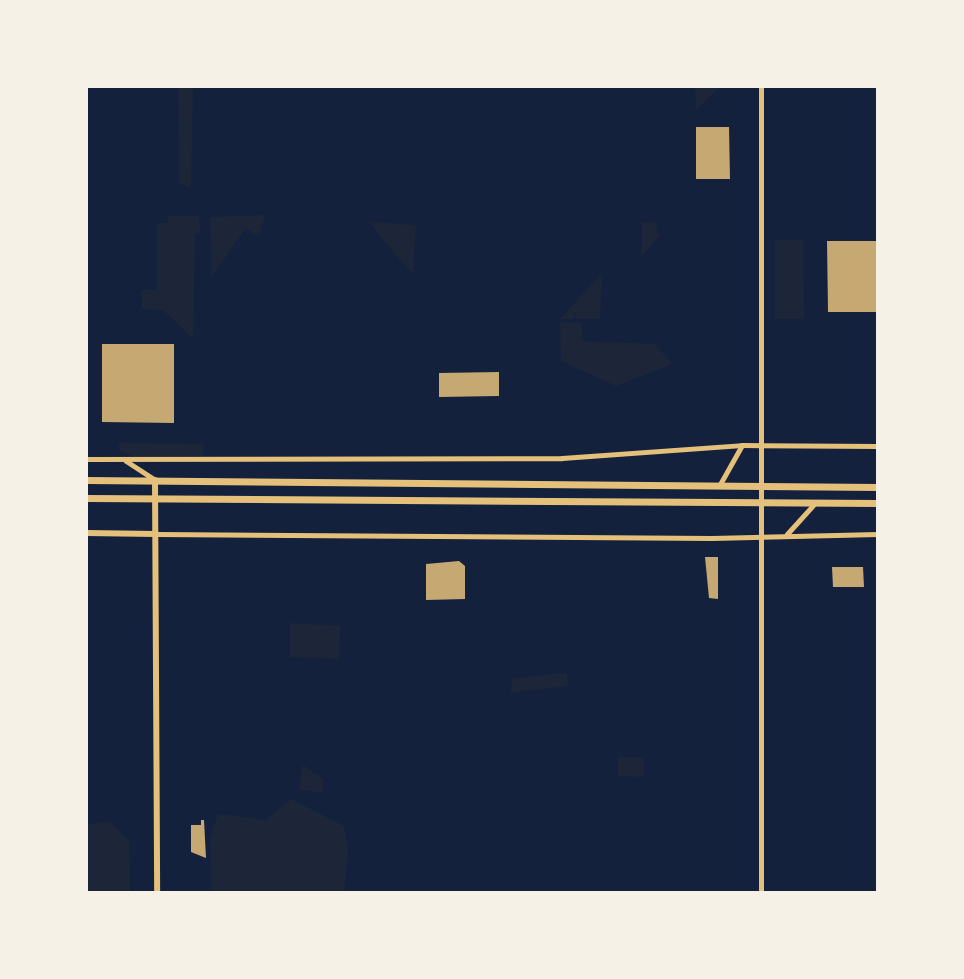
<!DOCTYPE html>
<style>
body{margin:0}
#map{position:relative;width:964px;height:979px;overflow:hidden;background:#14213d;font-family:Mulish,sans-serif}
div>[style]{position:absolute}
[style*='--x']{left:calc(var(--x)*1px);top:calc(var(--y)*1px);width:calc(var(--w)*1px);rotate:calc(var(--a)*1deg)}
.green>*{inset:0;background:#1d2539}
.building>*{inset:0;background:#c6a872}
.tertiary>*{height:5px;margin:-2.5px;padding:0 2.5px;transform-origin:2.5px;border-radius:2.5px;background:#e5c07b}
.secondary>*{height:6px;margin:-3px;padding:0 3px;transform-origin:3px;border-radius:3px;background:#e5c07b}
.primary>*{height:7px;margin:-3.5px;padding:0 3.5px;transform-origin:3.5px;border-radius:3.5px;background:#e5c07b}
span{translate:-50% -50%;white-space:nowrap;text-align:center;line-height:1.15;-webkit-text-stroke:6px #f6f1e7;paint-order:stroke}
.frame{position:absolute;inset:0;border:88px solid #f6f1e7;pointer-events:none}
</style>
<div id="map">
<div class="green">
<i style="clip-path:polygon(178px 86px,193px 86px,191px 189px,179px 182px)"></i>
<i style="clip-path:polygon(695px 86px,721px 86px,696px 110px)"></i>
<i style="clip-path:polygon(265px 215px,260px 234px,256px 236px,246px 228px,211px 278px,210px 217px)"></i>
<i style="clip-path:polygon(168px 216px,199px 216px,201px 233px,195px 234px,193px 339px,163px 310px,142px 309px,142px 290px,157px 290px,157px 223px,167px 223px)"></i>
<i style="clip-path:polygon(369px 222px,416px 225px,413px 275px,379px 235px)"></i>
<i style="clip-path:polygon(656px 222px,657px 233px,661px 234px,641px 257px,642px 223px)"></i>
<i style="clip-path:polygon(775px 240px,803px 240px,804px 319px,775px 319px)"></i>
<i style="clip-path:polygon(602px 273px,600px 319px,576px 319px,575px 311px,574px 319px,560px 319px)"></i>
<i style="clip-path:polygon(560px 322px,582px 323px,583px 341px,654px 344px,673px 364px,616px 386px,561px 361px)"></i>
<i style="clip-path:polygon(119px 443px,204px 444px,203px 456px,134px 457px,119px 450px)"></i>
<i style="clip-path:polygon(290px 623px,340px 626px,339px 659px,290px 657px)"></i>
<i style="clip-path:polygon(567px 673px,568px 686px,511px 693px,512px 678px)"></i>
<i style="clip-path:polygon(617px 757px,644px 757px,644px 777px,618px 776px)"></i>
<i style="clip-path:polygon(303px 765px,324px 780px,322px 793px,299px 789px)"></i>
<i style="clip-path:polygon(291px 799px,344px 826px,348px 850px,344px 893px,211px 893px,210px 837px,218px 814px,265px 820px)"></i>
<i style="clip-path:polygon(110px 822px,129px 841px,130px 893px,86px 893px,86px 824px)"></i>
</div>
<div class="building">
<i style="clip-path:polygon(696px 127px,729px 127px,730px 179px,696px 179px)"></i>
<i style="clip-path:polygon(827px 241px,878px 241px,878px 312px,828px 312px)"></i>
<i style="clip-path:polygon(102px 344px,174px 344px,174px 423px,102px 422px)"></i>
<i style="clip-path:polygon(499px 372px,499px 396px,439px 397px,439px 373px)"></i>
<i style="clip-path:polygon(705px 557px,718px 557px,718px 599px,709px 598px)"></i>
<i style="clip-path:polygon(459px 561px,465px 566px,465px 599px,426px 600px,426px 564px)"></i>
<i style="clip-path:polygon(832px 567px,863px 567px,864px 587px,833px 587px)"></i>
<i style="clip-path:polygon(201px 820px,204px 820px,206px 858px,191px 852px,191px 825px,201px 825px)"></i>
</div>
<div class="tertiary">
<i style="--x:761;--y:86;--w:807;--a:90"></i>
<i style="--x:86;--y:459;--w:476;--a:-0.1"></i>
<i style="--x:562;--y:458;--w:180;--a:-4.1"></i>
<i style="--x:742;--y:445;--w:136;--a:0.4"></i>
<i style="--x:126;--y:461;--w:35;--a:33"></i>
<i style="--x:719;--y:486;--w:47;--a:-60.7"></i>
<i style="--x:156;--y:534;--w:556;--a:0.41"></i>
<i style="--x:712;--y:538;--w:166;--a:-1.4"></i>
<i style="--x:787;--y:534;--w:42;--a:-47.9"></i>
</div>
<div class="secondary">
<i style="--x:155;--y:480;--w:413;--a:89.7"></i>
<i style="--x:86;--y:533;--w:70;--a:0.8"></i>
</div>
<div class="primary">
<i style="--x:86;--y:480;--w:792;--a:0.51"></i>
<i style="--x:86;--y:498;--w:792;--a:0.36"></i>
</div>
<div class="frame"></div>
</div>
